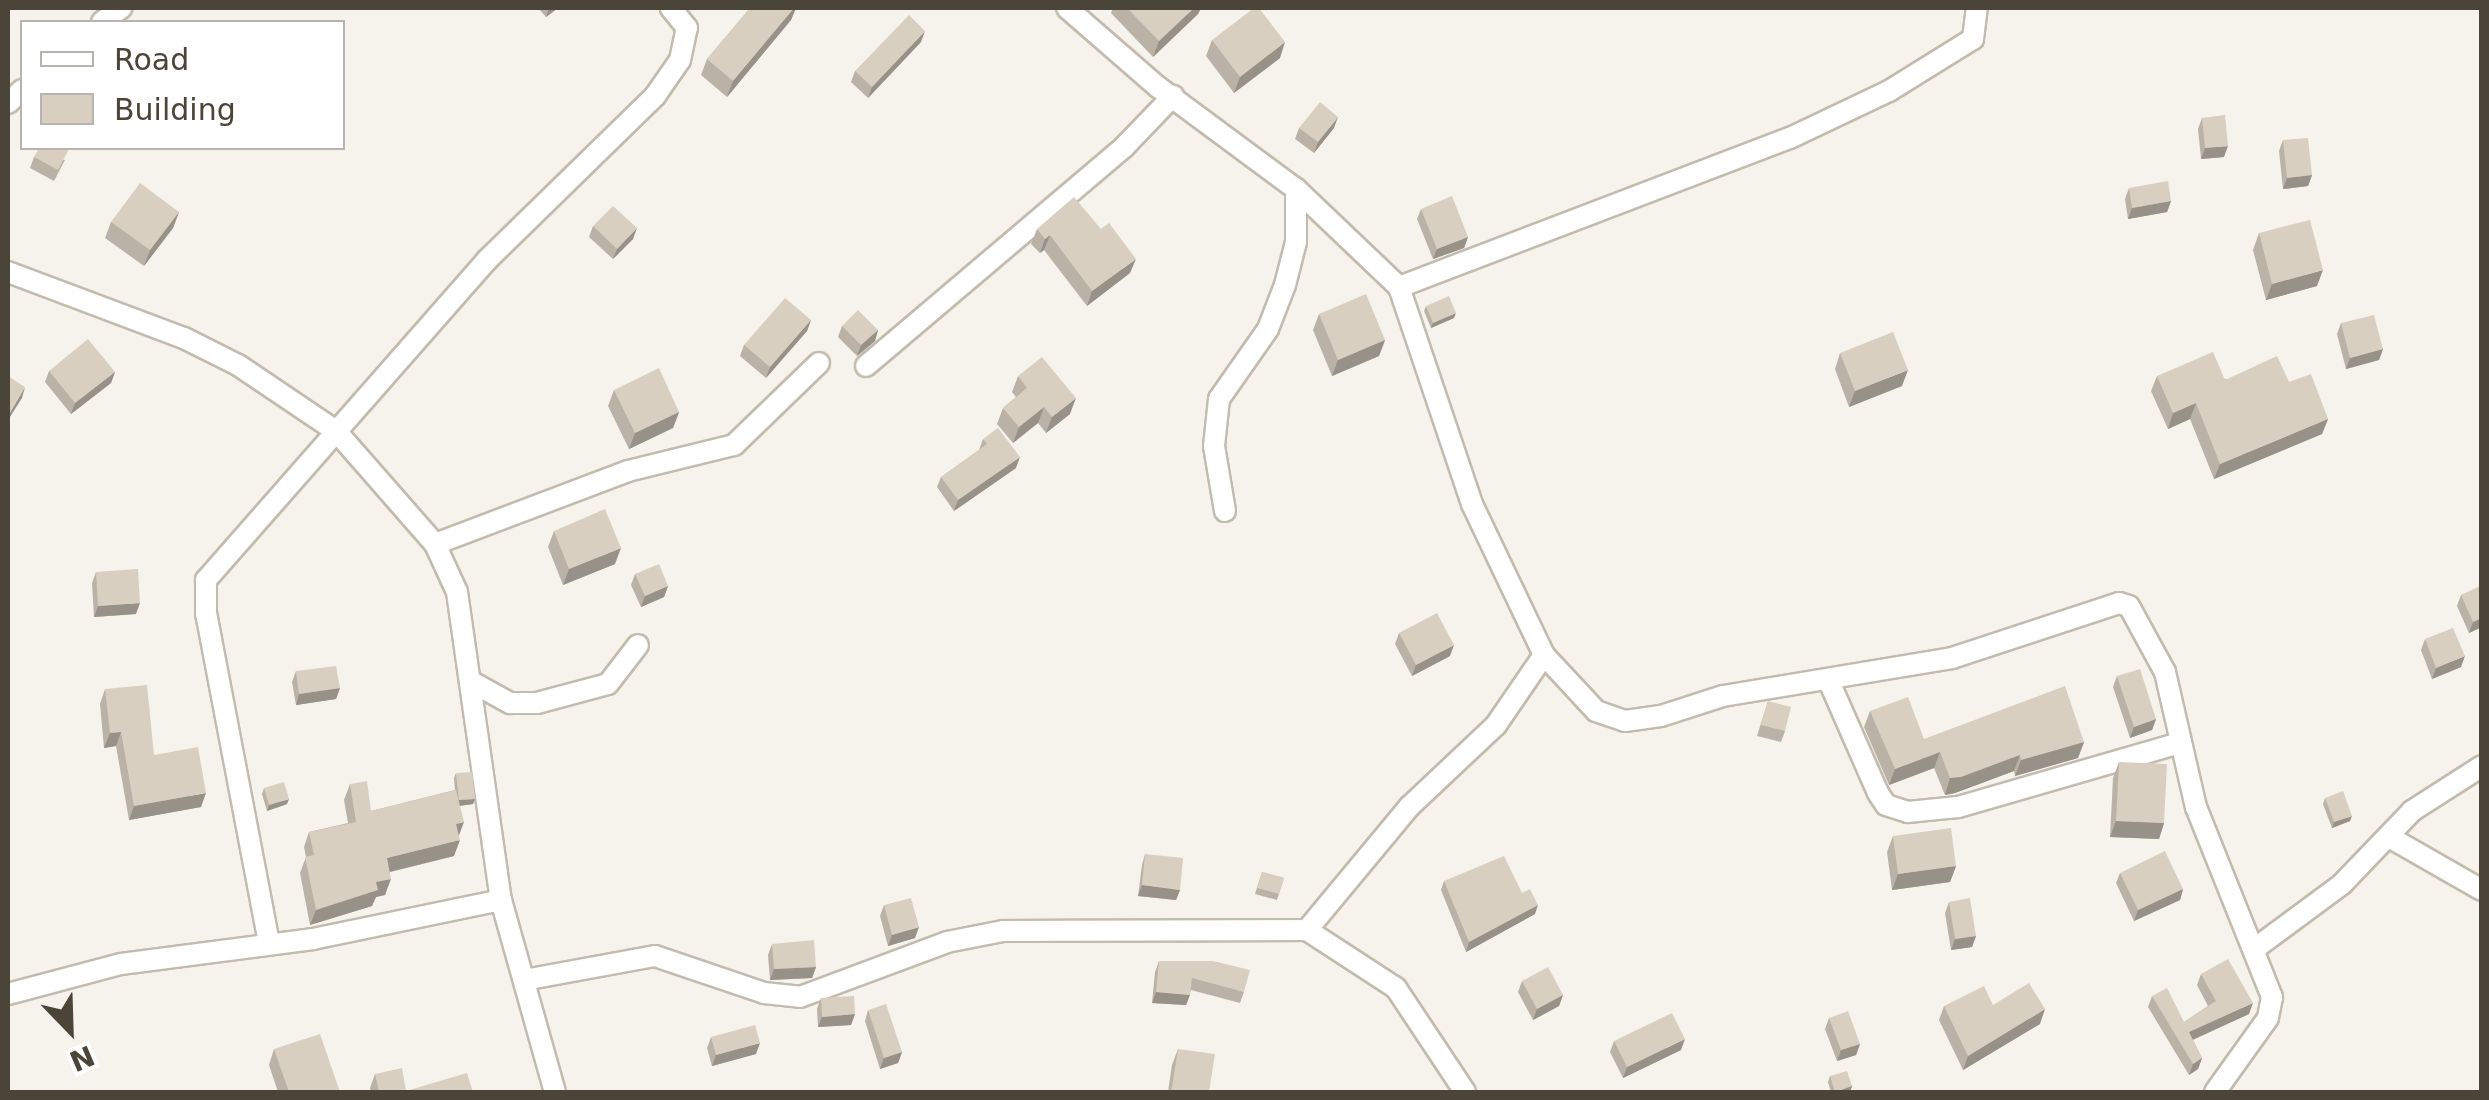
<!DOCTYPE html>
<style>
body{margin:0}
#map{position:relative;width:2489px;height:1100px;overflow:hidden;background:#f6f3ec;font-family:"DejaVu Sans",sans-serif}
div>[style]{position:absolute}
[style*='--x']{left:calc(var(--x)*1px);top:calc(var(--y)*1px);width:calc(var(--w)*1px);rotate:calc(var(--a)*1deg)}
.roads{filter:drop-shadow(2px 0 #c2bbae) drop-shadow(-2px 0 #c2bbae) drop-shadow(0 2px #c2bbae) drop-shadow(0 -2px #c2bbae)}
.street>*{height:20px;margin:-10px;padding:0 10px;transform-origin:10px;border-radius:10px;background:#fff}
.wall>*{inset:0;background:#bab2a6}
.shaded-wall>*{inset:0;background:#979187}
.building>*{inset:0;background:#d8cfc1}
span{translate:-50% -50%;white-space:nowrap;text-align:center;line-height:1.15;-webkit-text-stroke:9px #fff;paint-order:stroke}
.frame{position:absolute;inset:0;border:10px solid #4b4439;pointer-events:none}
.legend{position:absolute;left:20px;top:20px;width:325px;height:130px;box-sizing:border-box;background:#fff;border:2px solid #b7b4b0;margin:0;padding:12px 18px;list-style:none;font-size:30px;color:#4b4439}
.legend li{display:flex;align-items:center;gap:20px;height:50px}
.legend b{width:50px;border:2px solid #b7b4b0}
.north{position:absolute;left:20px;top:980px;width:100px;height:100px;-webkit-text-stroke:8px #fff;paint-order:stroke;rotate:157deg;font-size:28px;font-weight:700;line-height:40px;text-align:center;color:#4b4439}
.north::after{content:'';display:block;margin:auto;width:35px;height:45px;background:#4b4439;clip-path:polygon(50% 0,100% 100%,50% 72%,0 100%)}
</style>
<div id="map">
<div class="roads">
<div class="street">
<i style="--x:1067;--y:8;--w:121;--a:41"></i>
<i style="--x:1158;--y:87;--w:172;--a:36.5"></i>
<i style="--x:1296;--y:189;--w:142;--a:43.6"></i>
<i style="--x:1399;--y:287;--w:229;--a:71.4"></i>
<i style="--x:1472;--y:504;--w:167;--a:64.5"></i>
<i style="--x:1544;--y:655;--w:76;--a:47.1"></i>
<i style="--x:1596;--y:711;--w:31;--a:19"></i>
<i style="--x:1625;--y:721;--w:36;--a:-8"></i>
<i style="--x:1661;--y:716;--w:65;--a:-17.9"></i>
<i style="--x:1723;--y:696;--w:232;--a:-9.4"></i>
<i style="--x:1952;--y:658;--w:176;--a:-18.2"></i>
<i style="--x:2119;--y:603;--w:10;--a:17"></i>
<i style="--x:2129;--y:606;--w:75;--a:61.4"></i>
<i style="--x:2165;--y:672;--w:139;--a:77.1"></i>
<i style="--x:2196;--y:807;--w:205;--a:68.2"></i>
<i style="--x:2272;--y:997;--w:21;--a:101"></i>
<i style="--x:2268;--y:1018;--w:91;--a:125.6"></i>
<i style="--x:102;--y:22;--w:24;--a:-36"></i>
<i style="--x:8;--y:103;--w:19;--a:-43"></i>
<i style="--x:8;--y:272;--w:188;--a:20.6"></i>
<i style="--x:184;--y:338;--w:60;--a:26.6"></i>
<i style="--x:238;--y:365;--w:118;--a:34"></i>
<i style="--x:336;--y:431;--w:150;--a:48.8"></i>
<i style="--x:435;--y:544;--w:53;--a:65.4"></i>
<i style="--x:457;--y:592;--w:311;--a:81.9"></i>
<i style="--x:501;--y:900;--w:199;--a:74.3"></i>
<i style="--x:1399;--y:287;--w:418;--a:-20.9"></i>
<i style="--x:1790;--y:138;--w:110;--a:-25.4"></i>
<i style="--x:1889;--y:91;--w:99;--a:-31.8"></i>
<i style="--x:1973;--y:39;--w:31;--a:-83"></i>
<i style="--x:866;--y:366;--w:338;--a:-40.3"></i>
<i style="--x:1124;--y:147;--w:71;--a:-46.1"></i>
<i style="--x:1225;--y:511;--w:66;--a:-99.6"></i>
<i style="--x:1214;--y:446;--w:47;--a:-83.9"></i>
<i style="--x:1219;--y:399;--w:85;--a:-55"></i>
<i style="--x:1268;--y:329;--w:47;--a:-68.9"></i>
<i style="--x:1285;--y:285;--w:44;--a:-75.7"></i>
<i style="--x:1296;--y:242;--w:53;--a:-90"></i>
<i style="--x:435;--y:544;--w:206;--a:-20.7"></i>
<i style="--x:628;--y:471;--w:109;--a:-13.8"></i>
<i style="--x:734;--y:445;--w:118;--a:-44"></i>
<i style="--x:1828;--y:679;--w:124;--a:66.3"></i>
<i style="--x:1878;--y:793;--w:14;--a:56"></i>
<i style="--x:1886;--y:805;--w:23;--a:18"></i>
<i style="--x:1908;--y:812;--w:50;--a:-5.7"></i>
<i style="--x:1958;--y:807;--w:231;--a:-16.1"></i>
<i style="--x:470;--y:681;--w:46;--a:28.8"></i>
<i style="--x:510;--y:703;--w:27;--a:0"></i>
<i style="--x:537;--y:703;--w:73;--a:-15"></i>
<i style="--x:608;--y:684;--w:49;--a:-52.4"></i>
<i style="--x:2389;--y:837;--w:107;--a:29.7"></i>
<i style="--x:1307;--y:930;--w:160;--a:-50.3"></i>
<i style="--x:1409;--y:807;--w:120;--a:-43.3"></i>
<i style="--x:1496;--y:725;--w:85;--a:-55.6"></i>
<i style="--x:269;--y:943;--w:335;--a:-100.8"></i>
<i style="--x:206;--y:614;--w:34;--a:-90"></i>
<i style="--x:206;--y:580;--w:426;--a:-48.7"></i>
<i style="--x:487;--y:260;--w:235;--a:-44.3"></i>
<i style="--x:655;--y:96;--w:44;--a:-55.2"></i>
<i style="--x:680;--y:60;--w:33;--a:-78"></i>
<i style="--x:687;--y:28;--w:26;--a:-129"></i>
<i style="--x:2257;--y:947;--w:106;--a:-36.5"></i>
<i style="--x:2342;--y:884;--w:101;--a:-46.2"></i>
<i style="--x:2412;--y:811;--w:83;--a:-32.7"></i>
<i style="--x:524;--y:980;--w:133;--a:-10.4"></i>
<i style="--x:655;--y:956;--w:115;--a:18.7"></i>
<i style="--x:764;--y:993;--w:36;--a:6"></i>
<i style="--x:800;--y:997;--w:157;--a:-20.5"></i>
<i style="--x:947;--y:942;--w:57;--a:-11.1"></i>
<i style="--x:1003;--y:931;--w:304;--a:-0.2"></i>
<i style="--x:1307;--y:930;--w:106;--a:33.1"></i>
<i style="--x:1396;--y:988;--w:125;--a:56.4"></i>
<i style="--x:8;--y:994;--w:117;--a:-14.9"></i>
<i style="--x:121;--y:964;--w:194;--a:-7.4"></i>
<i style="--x:313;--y:939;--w:192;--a:-11.7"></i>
</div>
</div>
<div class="wall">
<i style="clip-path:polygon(538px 8px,558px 8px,546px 17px)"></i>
<i style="clip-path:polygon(750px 8px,796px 8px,791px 20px,727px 97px,701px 75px,707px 59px)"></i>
<i style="clip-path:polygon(1113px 8px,1201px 8px,1198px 14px,1153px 57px,1111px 13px)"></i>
<i style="clip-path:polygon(1212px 40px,1280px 58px,1234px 93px,1206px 56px)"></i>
<i style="clip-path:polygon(921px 42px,868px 98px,851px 82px,855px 71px)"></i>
<i style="clip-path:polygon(2202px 118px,2224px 157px,2201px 159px,2198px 129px)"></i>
<i style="clip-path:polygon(1299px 128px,1334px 128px,1314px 153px,1295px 139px)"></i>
<i style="clip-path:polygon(2283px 140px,2312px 175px,2308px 186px,2283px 189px,2279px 151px)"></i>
<i style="clip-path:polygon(34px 157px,65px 160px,54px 181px,30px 168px)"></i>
<i style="clip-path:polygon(2129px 188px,2171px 201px,2167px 212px,2128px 219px,2125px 199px)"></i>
<i style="clip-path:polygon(1421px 209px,1468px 237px,1464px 248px,1433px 259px,1417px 219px)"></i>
<i style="clip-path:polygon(179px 212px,173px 228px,144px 266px,105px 238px,111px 222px)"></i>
<i style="clip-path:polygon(593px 226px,633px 239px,613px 259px,589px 237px)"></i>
<i style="clip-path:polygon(1037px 229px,1130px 273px,1087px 306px,1044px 250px,1040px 253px,1031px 244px)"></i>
<i style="clip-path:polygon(2259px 233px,2317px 286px,2266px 300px,2253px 250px)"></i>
<i style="clip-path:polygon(1426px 306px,1454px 318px,1431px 328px,1424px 311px)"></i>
<i style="clip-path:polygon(1319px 314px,1385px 340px,1379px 356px,1332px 376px,1313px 330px)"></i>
<i style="clip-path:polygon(811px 320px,807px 331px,766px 378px,740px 356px,744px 345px)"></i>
<i style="clip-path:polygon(2341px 323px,2383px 349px,2379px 360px,2346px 369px,2337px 334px)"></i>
<i style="clip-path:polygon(842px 326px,878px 330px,875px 341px,857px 356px,838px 337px)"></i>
<i style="clip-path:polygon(1840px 353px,1902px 386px,1849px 407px,1835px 369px)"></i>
<i style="clip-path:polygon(49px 371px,115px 372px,111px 383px,71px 414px,45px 382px)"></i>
<i style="clip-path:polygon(1018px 376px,1070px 414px,1046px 433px,1038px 423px,1013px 443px,997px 424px,1003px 408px,1016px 397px,1012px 392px)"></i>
<i style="clip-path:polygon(2157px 376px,2289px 382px,2328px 419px,2322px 434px,2214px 479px,2190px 419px,2168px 429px,2151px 391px)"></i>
<i style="clip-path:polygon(614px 390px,679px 412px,673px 428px,629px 449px,608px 406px)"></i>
<i style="clip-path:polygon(983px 439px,1016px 468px,954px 511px,937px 487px,941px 477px,979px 450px)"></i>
<i style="clip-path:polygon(554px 531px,615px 564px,563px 585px,548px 547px)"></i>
<i style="clip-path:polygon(96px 572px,136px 614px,94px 617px,92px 583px)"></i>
<i style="clip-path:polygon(635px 574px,668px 586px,664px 597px,641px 607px,631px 585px)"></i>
<i style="clip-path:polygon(2482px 588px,2482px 627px,2469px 633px,2457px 606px,2461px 595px)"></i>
<i style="clip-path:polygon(1399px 633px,1450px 656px,1412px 676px,1395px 644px)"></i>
<i style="clip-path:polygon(2425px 639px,2461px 667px,2432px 679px,2421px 650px)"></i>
<i style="clip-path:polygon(296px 671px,340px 688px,336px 699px,296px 705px,292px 682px)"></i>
<i style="clip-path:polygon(2117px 676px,2156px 719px,2152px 730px,2130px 738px,2113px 687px)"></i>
<i style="clip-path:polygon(105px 689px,154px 755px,201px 807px,129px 820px,116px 746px,104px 748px,100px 704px)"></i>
<i style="clip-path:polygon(1768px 701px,1785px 731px,1781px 742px,1757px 736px)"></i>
<i style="clip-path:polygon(1870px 711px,1924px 739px,2084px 742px,2078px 758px,2015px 776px,2014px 771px,1955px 793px,1945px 795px,1934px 768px,1889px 785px,1864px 727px)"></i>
<i style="clip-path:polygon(2119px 762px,2164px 823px,2159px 839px,2110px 837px,2113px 778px)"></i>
<i style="clip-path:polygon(456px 773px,475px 799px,473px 804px,460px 806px,459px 836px,454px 856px,390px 872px,385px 895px,376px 897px,372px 906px,310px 925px,300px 873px,306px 857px,304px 847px,309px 832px,348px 823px,344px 800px,350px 784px,371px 811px,455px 790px,454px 778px)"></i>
<i style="clip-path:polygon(264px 788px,287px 804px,267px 811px,262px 794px)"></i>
<i style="clip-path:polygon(2325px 798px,2350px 821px,2332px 828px,2323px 804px)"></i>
<i style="clip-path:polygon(1893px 836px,1956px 866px,1950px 882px,1892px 890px,1887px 852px)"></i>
<i style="clip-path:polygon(1145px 854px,1180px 890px,1176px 900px,1138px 896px,1142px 865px)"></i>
<i style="clip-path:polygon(1262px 872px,1284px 878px,1277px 900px,1255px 894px)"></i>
<i style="clip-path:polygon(2120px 873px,2183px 889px,2180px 900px,2134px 921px,2116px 883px)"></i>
<i style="clip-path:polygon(1444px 881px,1522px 893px,1535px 914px,1466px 952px,1441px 890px)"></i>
<i style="clip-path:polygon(1949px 902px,1976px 936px,1972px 947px,1951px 950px,1945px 913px)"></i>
<i style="clip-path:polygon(884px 905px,915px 938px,888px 946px,880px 916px)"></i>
<i style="clip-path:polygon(772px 944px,816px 967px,812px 978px,770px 980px,768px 955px)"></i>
<i style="clip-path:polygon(1159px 961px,1244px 992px,1240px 1003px,1191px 990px,1186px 1005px,1152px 1003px,1155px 972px)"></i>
<i style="clip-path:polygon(2201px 974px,2249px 1014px,2193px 1040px,2202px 1058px,2198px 1069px,2189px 1075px,2148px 1007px,2152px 996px,2184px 1022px,2208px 1006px,2197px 985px)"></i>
<i style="clip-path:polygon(1522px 981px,1563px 995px,1559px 1006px,1533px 1020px,1518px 992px)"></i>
<i style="clip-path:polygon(821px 998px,855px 1014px,851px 1025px,818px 1027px,817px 1009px)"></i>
<i style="clip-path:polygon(1993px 1005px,2040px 1024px,1963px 1070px,1939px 1020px,1944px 1006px)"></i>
<i style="clip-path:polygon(868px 1010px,902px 1052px,898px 1063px,880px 1069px,865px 1021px)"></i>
<i style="clip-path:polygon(1829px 1018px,1860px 1044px,1856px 1055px,1837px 1061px,1825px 1029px)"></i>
<i style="clip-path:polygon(711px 1037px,756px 1054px,712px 1066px,707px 1048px)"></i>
<i style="clip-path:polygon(1614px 1041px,1681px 1050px,1623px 1078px,1610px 1052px)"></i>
<i style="clip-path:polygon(274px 1049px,340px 1092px,278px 1092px,269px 1065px)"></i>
<i style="clip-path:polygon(1178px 1049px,1209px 1092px,1168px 1092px,1172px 1065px)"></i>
<i style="clip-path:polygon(375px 1074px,406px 1091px,473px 1092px,371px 1092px,370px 1088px)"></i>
<i style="clip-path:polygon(1830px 1076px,1852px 1086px,1850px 1092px,1831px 1092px,1828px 1082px)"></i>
</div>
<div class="shaded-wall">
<i style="clip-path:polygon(549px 8px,558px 8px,546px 17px)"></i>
<i style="clip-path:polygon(794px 8px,796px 8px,791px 20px,727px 97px,733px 81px)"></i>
<i style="clip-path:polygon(1194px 8px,1201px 8px,1198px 14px,1153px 57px,1159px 41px)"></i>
<i style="clip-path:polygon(925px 31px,921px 42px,868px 98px,872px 87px)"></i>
<i style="clip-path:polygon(1285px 42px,1280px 58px,1234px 93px,1240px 77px)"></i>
<i style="clip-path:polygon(1338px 117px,1334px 128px,1314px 153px,1318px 142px)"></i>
<i style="clip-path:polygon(2228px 146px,2224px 157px,2201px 159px,2205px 148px)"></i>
<i style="clip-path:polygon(2312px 175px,2308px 186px,2283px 189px,2287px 178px)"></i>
<i style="clip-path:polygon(2171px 201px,2167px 212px,2128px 219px,2132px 208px)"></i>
<i style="clip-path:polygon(179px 212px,173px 228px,144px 266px,150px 250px)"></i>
<i style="clip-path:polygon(637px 228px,633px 239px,613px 259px,617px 249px)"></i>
<i style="clip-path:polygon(1050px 235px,1044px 250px,1040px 253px,1045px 239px)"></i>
<i style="clip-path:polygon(1468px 237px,1464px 248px,1433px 259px,1437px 249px)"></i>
<i style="clip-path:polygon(1136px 259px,1130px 273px,1087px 306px,1092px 291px)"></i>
<i style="clip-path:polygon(2323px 270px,2317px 286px,2266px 300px,2272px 284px)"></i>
<i style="clip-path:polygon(1456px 313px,1454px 318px,1431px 328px,1433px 323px)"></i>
<i style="clip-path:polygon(811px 320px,807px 331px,766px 378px,770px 367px)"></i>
<i style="clip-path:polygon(878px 330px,875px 341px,857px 356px,861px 345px)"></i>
<i style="clip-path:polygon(1385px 340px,1379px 356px,1332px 376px,1338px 360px)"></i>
<i style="clip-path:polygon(2383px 349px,2379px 360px,2346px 369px,2350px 358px)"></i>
<i style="clip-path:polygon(1908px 370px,1902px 386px,1849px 407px,1855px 391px)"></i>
<i style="clip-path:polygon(115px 372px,111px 383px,71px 414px,75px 403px)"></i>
<i style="clip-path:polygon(25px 387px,22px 398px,8px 420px,8px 416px)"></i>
<i style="clip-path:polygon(1076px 398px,1070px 414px,1046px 433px,1052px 417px)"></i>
<i style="clip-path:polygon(2196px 403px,2190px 419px,2168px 429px,2173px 413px)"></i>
<i style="clip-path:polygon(1044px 407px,1038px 423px,1013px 443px,1019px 427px)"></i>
<i style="clip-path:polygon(679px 412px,673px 428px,629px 449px,635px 433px)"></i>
<i style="clip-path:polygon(2328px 419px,2322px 434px,2214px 479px,2220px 464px)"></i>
<i style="clip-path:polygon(1020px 457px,1016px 468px,954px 511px,958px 500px)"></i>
<i style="clip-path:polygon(621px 548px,615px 564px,563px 585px,569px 569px)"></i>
<i style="clip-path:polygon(668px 586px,664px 597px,641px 607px,645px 596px)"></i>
<i style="clip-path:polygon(140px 603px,136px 614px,94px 617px,98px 606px)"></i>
<i style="clip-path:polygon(2482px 618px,2482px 627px,2469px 633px,2473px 622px)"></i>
<i style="clip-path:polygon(1454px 645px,1450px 656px,1412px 676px,1416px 665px)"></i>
<i style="clip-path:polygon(2465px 656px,2461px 667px,2432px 679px,2436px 668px)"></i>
<i style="clip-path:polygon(340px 688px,336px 699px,296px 705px,299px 694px)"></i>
<i style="clip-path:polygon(2156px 719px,2152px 730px,2130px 738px,2134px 727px)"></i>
<i style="clip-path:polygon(121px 732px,116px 746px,104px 748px,110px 733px)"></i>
<i style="clip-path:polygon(2084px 742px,2078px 758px,2015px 776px,2021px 760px)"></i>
<i style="clip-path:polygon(1940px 752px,1934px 768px,1889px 785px,1895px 769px)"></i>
<i style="clip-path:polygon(2020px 755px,2014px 771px,1955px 793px,1945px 795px,1950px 778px)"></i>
<i style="clip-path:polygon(206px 793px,201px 807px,129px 820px,134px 806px)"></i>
<i style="clip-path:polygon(289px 799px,287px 804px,267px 811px,269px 805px)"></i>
<i style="clip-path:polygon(475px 799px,473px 804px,457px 806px,459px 800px)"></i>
<i style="clip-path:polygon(2352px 816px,2350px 821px,2332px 828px,2334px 822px)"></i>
<i style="clip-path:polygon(2116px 821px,2164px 823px,2159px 839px,2110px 837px)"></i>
<i style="clip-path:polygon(464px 822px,458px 838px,456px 824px)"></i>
<i style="clip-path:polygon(460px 840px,454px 856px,381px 874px,387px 858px)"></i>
<i style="clip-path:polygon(1956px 866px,1950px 882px,1892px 890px,1898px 874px)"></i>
<i style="clip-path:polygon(391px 879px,385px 895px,376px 897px,372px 906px,310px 925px,316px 910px,376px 882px)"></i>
<i style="clip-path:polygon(1142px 885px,1180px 890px,1176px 900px,1138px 896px)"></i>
<i style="clip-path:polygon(2183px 889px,2180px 900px,2134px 921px,2138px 910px)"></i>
<i style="clip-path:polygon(1538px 905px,1535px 914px,1466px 952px,1469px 942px)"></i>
<i style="clip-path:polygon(919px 927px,915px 938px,888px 946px,892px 935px)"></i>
<i style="clip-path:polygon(1976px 936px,1972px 947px,1951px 950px,1955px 939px)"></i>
<i style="clip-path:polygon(816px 967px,812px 978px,770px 980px,774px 969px)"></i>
<i style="clip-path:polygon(1156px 992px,1190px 995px,1186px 1005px,1152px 1003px)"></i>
<i style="clip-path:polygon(1563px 995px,1559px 1006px,1533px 1020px,1537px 1009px)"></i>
<i style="clip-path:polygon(2253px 1003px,2249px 1014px,2185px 1043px,2189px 1032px)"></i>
<i style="clip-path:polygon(2045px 1009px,2040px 1024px,1963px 1070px,1968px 1056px)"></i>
<i style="clip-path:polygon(855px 1014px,851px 1025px,818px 1027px,822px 1017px)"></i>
<i style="clip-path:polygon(1685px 1039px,1681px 1050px,1623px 1078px,1627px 1067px)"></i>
<i style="clip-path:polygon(760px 1043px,756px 1054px,712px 1066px,716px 1055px)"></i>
<i style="clip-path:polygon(1860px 1044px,1856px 1055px,1837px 1061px,1841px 1050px)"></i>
<i style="clip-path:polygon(902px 1052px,898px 1063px,880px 1069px,884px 1058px)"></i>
<i style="clip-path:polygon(2202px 1058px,2198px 1069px,2189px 1075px,2193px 1064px)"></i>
<i style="clip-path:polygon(1852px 1086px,1850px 1092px,1835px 1092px)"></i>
</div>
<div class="building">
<i style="clip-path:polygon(750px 8px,794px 8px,733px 81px,707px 59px)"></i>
<i style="clip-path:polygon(1127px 8px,1194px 8px,1159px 41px)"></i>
<i style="clip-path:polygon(1254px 8px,1259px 8px,1285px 42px,1240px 77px,1212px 40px)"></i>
<i style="clip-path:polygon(909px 15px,925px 31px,872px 87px,855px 71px)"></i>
<i style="clip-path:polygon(1320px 102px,1338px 117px,1318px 142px,1299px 128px)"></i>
<i style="clip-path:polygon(2225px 115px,2228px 146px,2205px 148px,2202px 118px)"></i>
<i style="clip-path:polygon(2308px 138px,2312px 175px,2287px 178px,2283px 140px)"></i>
<i style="clip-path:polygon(39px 148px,66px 148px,69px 149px,58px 170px,34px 157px)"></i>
<i style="clip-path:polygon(2168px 181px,2171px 201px,2132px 208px,2129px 188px)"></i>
<i style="clip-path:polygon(140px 183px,179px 212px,150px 250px,111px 222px)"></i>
<i style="clip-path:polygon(1452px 196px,1468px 237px,1437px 249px,1421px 209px)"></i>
<i style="clip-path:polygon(1074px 197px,1101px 229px,1109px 223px,1136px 259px,1092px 291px,1050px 235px,1045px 239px,1037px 229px)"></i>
<i style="clip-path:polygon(613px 206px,637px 228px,617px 249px,593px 226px)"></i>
<i style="clip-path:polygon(2310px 220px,2323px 270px,2272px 284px,2259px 233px)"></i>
<i style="clip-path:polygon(1366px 294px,1385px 340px,1338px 360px,1319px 314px)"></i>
<i style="clip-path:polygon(1449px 296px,1456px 313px,1433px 323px,1426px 306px)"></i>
<i style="clip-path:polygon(785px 298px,811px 320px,770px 367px,744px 345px)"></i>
<i style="clip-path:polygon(858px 310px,878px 330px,861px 345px,842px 326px)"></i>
<i style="clip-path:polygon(2374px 315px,2383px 349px,2350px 358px,2341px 323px)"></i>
<i style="clip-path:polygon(1893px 332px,1908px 370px,1855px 391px,1840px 353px)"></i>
<i style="clip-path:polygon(88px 339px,115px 372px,75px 403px,49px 371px)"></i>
<i style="clip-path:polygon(2213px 352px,2225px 380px,2277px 356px,2289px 382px,2311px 374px,2328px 419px,2220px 464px,2196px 403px,2173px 413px,2157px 376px)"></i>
<i style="clip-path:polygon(1042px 357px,1076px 398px,1052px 417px,1044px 407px,1019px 427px,1003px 408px,1027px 388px,1018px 376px)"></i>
<i style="clip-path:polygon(659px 368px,679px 412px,635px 433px,614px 390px)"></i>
<i style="clip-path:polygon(8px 376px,25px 387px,8px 416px)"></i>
<i style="clip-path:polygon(998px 428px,1020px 457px,958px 500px,941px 477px,987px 444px,983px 439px)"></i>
<i style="clip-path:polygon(605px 509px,621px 548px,569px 569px,554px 531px)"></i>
<i style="clip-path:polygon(659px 564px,668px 586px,645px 596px,635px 574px)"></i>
<i style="clip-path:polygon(138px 569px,140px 603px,98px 606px,96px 572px)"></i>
<i style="clip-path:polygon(2480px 586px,2482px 618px,2473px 622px,2461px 595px)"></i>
<i style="clip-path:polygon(1437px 613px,1454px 645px,1416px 665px,1399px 633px)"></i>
<i style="clip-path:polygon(2453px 628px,2465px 656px,2436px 668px,2425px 639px)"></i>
<i style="clip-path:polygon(336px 666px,340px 688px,299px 694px,296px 671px)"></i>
<i style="clip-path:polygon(2140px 669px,2156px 719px,2134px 727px,2117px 676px)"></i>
<i style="clip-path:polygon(147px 685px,154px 755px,198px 747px,206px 793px,134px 806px,121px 732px,110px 733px,105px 689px)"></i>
<i style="clip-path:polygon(2065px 686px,2084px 742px,2021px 760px,2020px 755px,1961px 777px,1950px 778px,1940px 752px,1895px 769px,1870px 711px,1908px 697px,1924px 739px)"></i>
<i style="clip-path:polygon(1768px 701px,1791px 707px,1785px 731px,1761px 725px)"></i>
<i style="clip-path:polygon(2119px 762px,2167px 764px,2164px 823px,2116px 821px)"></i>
<i style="clip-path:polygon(472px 772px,475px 799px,459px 800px,456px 773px)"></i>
<i style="clip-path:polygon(367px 781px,371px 811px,456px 790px,464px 822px,456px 824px,460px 840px,387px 858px,391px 879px,376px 882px,378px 890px,316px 910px,305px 857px,314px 855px,309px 832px,356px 822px,350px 784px)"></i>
<i style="clip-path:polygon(284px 782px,289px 799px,269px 805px,264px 788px)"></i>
<i style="clip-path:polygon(2343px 791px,2352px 816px,2334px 822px,2325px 798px)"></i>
<i style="clip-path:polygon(1951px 828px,1956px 866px,1898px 874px,1893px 836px)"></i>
<i style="clip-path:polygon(2165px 851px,2183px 889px,2138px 910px,2120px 873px)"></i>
<i style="clip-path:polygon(1145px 854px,1183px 858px,1180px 890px,1142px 885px)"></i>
<i style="clip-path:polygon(1504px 856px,1522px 893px,1530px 889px,1538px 905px,1469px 942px,1444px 881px)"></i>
<i style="clip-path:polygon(1262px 872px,1284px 878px,1279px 894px,1257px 888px)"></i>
<i style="clip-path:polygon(911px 898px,919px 927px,892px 935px,884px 905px)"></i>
<i style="clip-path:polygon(1970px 898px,1976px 936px,1955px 939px,1949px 902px)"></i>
<i style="clip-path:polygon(814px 940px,816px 967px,774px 969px,772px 944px)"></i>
<i style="clip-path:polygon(2228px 959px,2253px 1003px,2189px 1032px,2202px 1058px,2193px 1064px,2152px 996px,2167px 988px,2184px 1022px,2216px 1001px,2201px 974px)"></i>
<i style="clip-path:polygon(1159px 961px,1213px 961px,1250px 970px,1244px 992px,1192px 978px,1190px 995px,1156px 992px)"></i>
<i style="clip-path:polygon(1548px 967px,1563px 995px,1537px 1009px,1522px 981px)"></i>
<i style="clip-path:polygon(2029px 983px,2045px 1009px,1968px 1056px,1944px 1006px,1984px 986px,1993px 1005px)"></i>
<i style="clip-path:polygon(854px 996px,855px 1014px,822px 1017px,821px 998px)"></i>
<i style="clip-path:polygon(886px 1004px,902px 1052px,884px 1058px,868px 1010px)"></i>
<i style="clip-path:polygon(1848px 1011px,1860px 1044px,1841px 1050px,1829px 1018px)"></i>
<i style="clip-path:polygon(1672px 1013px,1685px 1039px,1627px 1067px,1614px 1041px)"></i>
<i style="clip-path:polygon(755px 1025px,760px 1043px,716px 1055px,711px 1037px)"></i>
<i style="clip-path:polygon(320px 1034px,340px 1092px,289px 1092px,274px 1049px)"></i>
<i style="clip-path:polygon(1178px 1049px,1215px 1054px,1209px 1092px,1171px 1092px)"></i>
<i style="clip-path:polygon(402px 1068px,406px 1091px,467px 1073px,473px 1092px,379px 1092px,375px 1074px)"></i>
<i style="clip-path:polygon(1847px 1071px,1852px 1086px,1835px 1092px,1830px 1076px)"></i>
</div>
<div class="frame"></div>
<ul class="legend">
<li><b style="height:12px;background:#fff"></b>Road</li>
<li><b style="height:28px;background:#d8cfc1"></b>Building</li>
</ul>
<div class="north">N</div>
</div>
